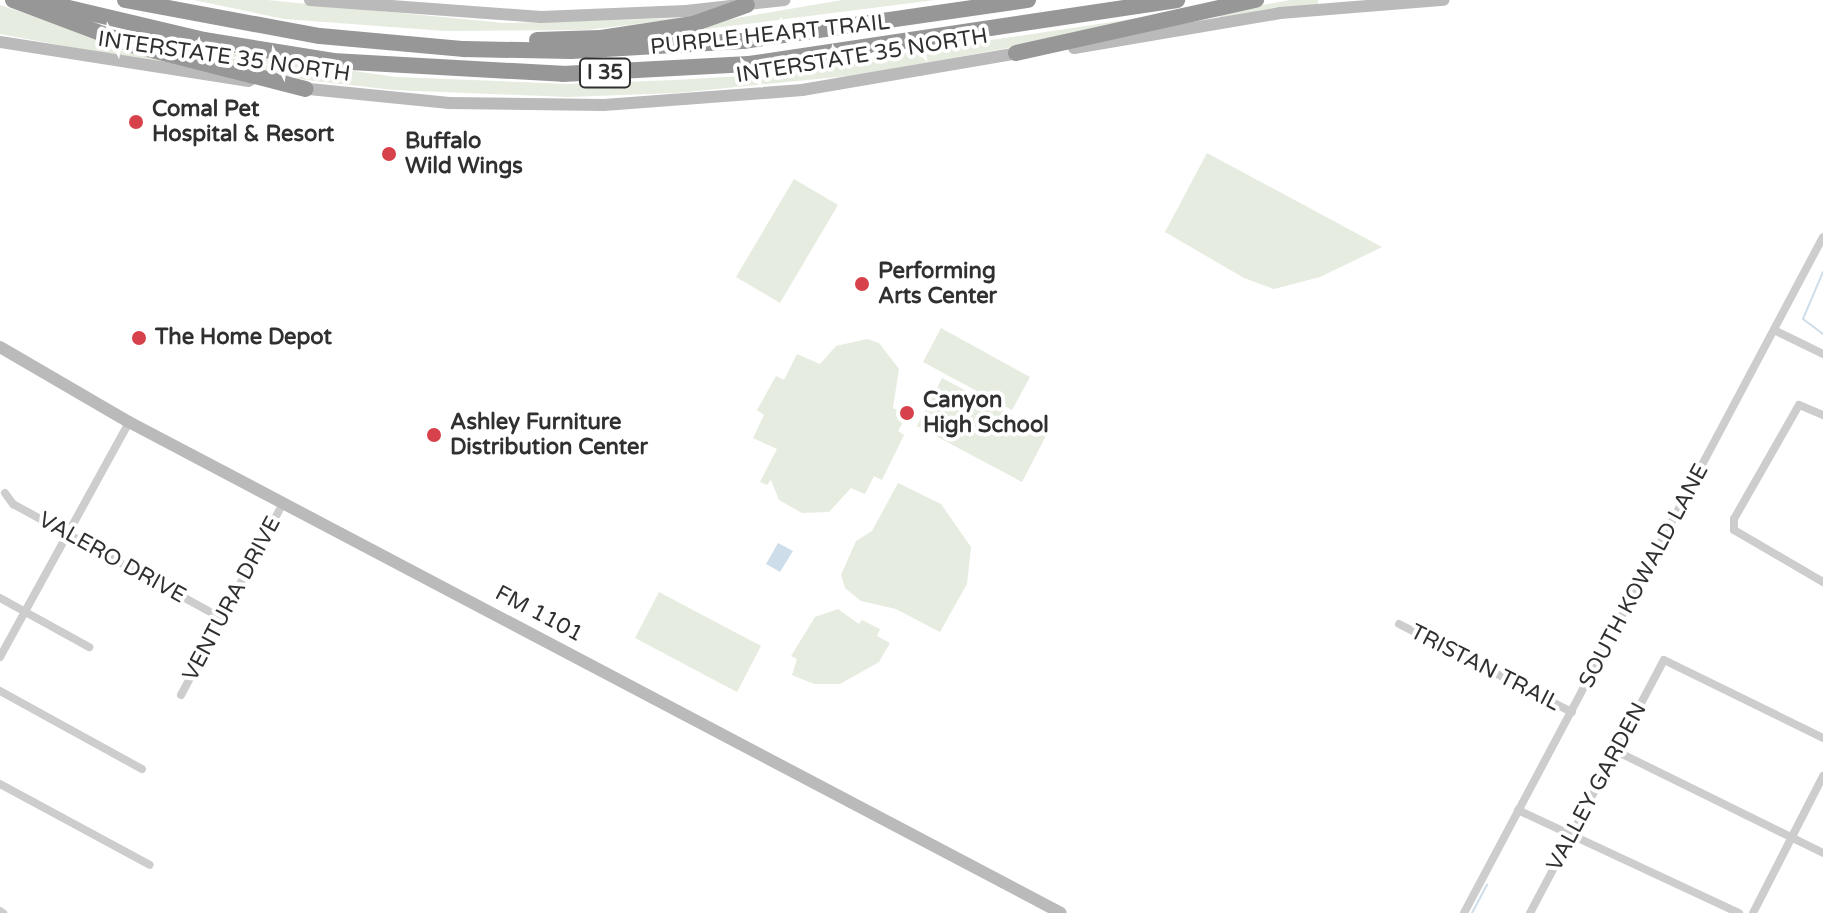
<!DOCTYPE html>
<style>
body{margin:0}
#map{position:relative;width:1823px;height:913px;overflow:hidden;background:#fff;font-family:"Varela Round",sans-serif}
div>[style]{position:absolute}
[style*='--x']{left:calc(var(--x)*1px);top:calc(var(--y)*1px);width:calc(var(--w)*1px);rotate:calc(var(--a)*1deg)}
.green>*{inset:0;background:#e6ecdf}
.water>*{inset:0;background:#cddeea}
.stream>*{height:2px;margin:-1px;padding:0 1px;transform-origin:1px;border-radius:1px;background:#cddeea}
.minor>*{height:8px;margin:-4px;padding:0 4px;transform-origin:4px;border-radius:4px;background:#cdcdcd}
.secondary>*{height:12px;margin:-6px;padding:0 6px;transform-origin:6px;border-radius:6px;background:#bababa}
.motorway>*{height:16px;margin:-8px;padding:0 8px;transform-origin:8px;border-radius:8px;background:#979797}
.dots>*{width:22px;height:22px;translate:-50% -50%;box-sizing:border-box;border:4px solid #fff;border-radius:50%}
span{translate:-50% -50%;white-space:nowrap;text-align:center;line-height:1.15;-webkit-text-stroke:8px #fff;paint-order:stroke}
.shield-label span{padding:2px 6px;background:#fff;border:2px solid;border-radius:6px;-webkit-text-stroke-width:0}
.shield-label{font-size:20px;color:#303030;font-weight:700}
.street-label{font-size:22px;color:#303030}
.poi-label{font-size:22px;color:#303030;font-weight:700}
.left{translate:0 -50%;text-align:left}
</style>
<div id="map">
<div class="green">
<i style="clip-path:polygon(194px 0,267px 0,504px 23px,685px 18px,587px 30px,445px 31px,284px 19px)"></i>
<i style="clip-path:polygon(842px 0,935px 0,660px 35px,737px 18px)"></i>
<i style="clip-path:polygon(1290px 0,1318px 0,1318px 4px,1220px 19px,1219px 13px)"></i>
<i style="clip-path:polygon(0 5px,168px 61px,168px 65px,0 34px)"></i>
<i style="clip-path:polygon(1145px 17px,1126px 27px,858px 75px,676px 93px,568px 97px,394px 90px,306px 80px,177px 54px,179px 46px,396px 77px,569px 84px,675px 80px,759px 75px)"></i>
<i style="clip-path:polygon(1207px 153px,1382px 247px,1320px 277px,1274px 289px,1244px 278px,1165px 232px)"></i>
<i style="clip-path:polygon(794px 179px,838px 205px,780px 303px,736px 277px)"></i>
<i style="clip-path:polygon(941px 328px,1030px 377px,1012px 410px,923px 362px)"></i>
<i style="clip-path:polygon(867px 339px,879px 343px,899px 369px,893px 408px,907px 415px,898px 431px,904px 435px,882px 480px,874px 476px,865px 494px,851px 488px,829px 512px,802px 513px,779px 500px,771px 480px,767px 485px,760px 482px,777px 449px,753px 438px,764px 415px,757px 410px,776px 376px,784px 380px,797px 354px,820px 364px,836px 346px)"></i>
<i style="clip-path:polygon(942px 378px,1047px 434px,1022px 482px,917px 426px)"></i>
<i style="clip-path:polygon(898px 483px,941px 504px,971px 547px,967px 584px,940px 632px,896px 609px,861px 601px,845px 588px,841px 575px,856px 541px,872px 531px)"></i>
<i style="clip-path:polygon(659px 592px,761px 646px,737px 692px,635px 638px)"></i>
<i style="clip-path:polygon(838px 609px,859px 624px,862px 620px,880px 629px,877px 636px,890px 643px,879px 662px,840px 684px,814px 684px,792px 675px,797px 659px,791px 656px,815px 617px)"></i>
</div>
<div class="water">
<i style="clip-path:polygon(778px 543px,793px 551px,780px 572px,766px 564px)"></i>
</div>
<div class="stream">
<i style="--x:1823;--y:272;--w:51;--a:113.1"></i>
<i style="--x:1803;--y:319;--w:25;--a:37"></i>
<i style="--x:1472;--y:913;--w:32;--a:-62"></i>
</div>
<div class="minor">
<i style="--x:1774;--y:330;--w:55;--a:26.1"></i>
<i style="--x:1823;--y:415;--w:26;--a:-157"></i>
<i style="--x:1799;--y:405;--w:131;--a:119.7"></i>
<i style="--x:1734;--y:519;--w:11;--a:90"></i>
<i style="--x:1734;--y:530;--w:103;--a:30.3"></i>
<i style="--x:5;--y:493;--w:14;--a:54"></i>
<i style="--x:13;--y:504;--w:239;--a:28.7"></i>
<i style="--x:0;--y:598;--w:102;--a:28.8"></i>
<i style="--x:1399;--y:624;--w:194;--a:27"></i>
<i style="--x:0;--y:657;--w:268;--a:-61.2"></i>
<i style="--x:0;--y:691;--w:162;--a:28.8"></i>
<i style="--x:181;--y:695;--w:217;--a:-62"></i>
<i style="--x:1616;--y:751;--w:231;--a:26.2"></i>
<i style="--x:0;--y:784;--w:170;--a:28.4"></i>
<i style="--x:1518;--y:810;--w:244;--a:25"></i>
<i style="--x:0;--y:911;--w:4;--a:34"></i>
<i style="--x:1464;--y:913;--w:765;--a:-62.03"></i>
<i style="--x:1530;--y:913;--w:286;--a:-62.1"></i>
<i style="--x:1664;--y:660;--w:177;--a:26.1"></i>
<i style="--x:1753;--y:913;--w:154;--a:-62.9"></i>
</div>
<div class="secondary">
<i style="--x:310;--y:0;--w:232;--a:4.2"></i>
<i style="--x:541;--y:17;--w:145;--a:-2.4"></i>
<i style="--x:686;--y:11;--w:99;--a:-6.4"></i>
<i style="--x:0;--y:42;--w:252;--a:8.9"></i>
<i style="--x:1074;--y:48;--w:209;--a:-9.6"></i>
<i style="--x:1280;--y:13;--w:164;--a:-4.6"></i>
<i style="--x:299;--y:88;--w:151;--a:5.7"></i>
<i style="--x:449;--y:103;--w:155;--a:0.7"></i>
<i style="--x:604;--y:105;--w:199;--a:-4.3"></i>
<i style="--x:802;--y:90;--w:225;--a:-9.7"></i>
<i style="--x:0;--y:347;--w:149;--a:30.2"></i>
<i style="--x:129;--y:422;--w:1053;--a:27.78"></i>
</div>
<div class="motorway">
<i style="--x:13;--y:0;--w:127;--a:20.7"></i>
<i style="--x:132;--y:45;--w:179;--a:14.2"></i>
<i style="--x:35;--y:0;--w:174;--a:13.3"></i>
<i style="--x:204;--y:40;--w:131;--a:9.2"></i>
<i style="--x:333;--y:61;--w:230;--a:3.2"></i>
<i style="--x:563;--y:74;--w:186;--a:-3.1"></i>
<i style="--x:749;--y:64;--w:433;--a:-8.5"></i>
<i style="--x:125;--y:0;--w:198;--a:10.5"></i>
<i style="--x:320;--y:36;--w:145;--a:5.2"></i>
<i style="--x:464;--y:49;--w:107;--a:1.1"></i>
<i style="--x:571;--y:51;--w:172;--a:-3.3"></i>
<i style="--x:743;--y:41;--w:288;--a:-8.2"></i>
<i style="--x:537;--y:40;--w:64;--a:-1.8"></i>
<i style="--x:601;--y:38;--w:93;--a:-8.7"></i>
<i style="--x:693;--y:24;--w:57;--a:-19.4"></i>
<i style="--x:1016;--y:53;--w:246;--a:-12.5"></i>
</div>
<div class="dots">
<i style="left:136px;top:122px;background:#d7414b"></i>
<i style="left:389px;top:154px;background:#d7414b"></i>
<i style="left:862px;top:284px;background:#d7414b"></i>
<i style="left:139px;top:338px;background:#d7414b"></i>
<i style="left:907px;top:413px;background:#d7414b"></i>
<i style="left:434px;top:435px;background:#d7414b"></i>
</div>
<div class="shield-label">
<span style="left:605px;top:73px">I 35</span>
</div>
<div class="street-label">
<span style="left:770px;top:35px;rotate:-6deg">PURPLE HEART TRAIL</span>
<span style="left:862px;top:56px;rotate:-9deg">INTERSTATE 35 NORTH</span>
<span style="left:224px;top:57px;rotate:8deg">INTERSTATE 35 NORTH</span>
<span style="left:112px;top:558px;rotate:29deg">VALERO DRIVE</span>
<span style="left:1644px;top:576px;rotate:-62deg">SOUTH KOWALD LANE</span>
<span style="left:232px;top:599px;rotate:-62deg">VENTURA DRIVE</span>
<span style="left:539px;top:614px;rotate:28deg">FM 1101</span>
<span style="left:1485px;top:668px;rotate:27deg">TRISTAN TRAIL</span>
<span style="left:1597px;top:787px;rotate:-62deg">VALLEY GARDEN</span>
</div>
<div class="poi-label">
<span class="left" style="left:152px;top:122px">Comal Pet<br>Hospital &amp; Resort</span>
<span class="left" style="left:405px;top:154px">Buffalo<br>Wild Wings</span>
<span class="left" style="left:878px;top:284px">Performing<br>Arts Center</span>
<span class="left" style="left:155px;top:338px">The Home Depot</span>
<span class="left" style="left:923px;top:413px">Canyon<br>High School</span>
<span class="left" style="left:450px;top:435px">Ashley Furniture<br>Distribution Center</span>
</div>
</div>
